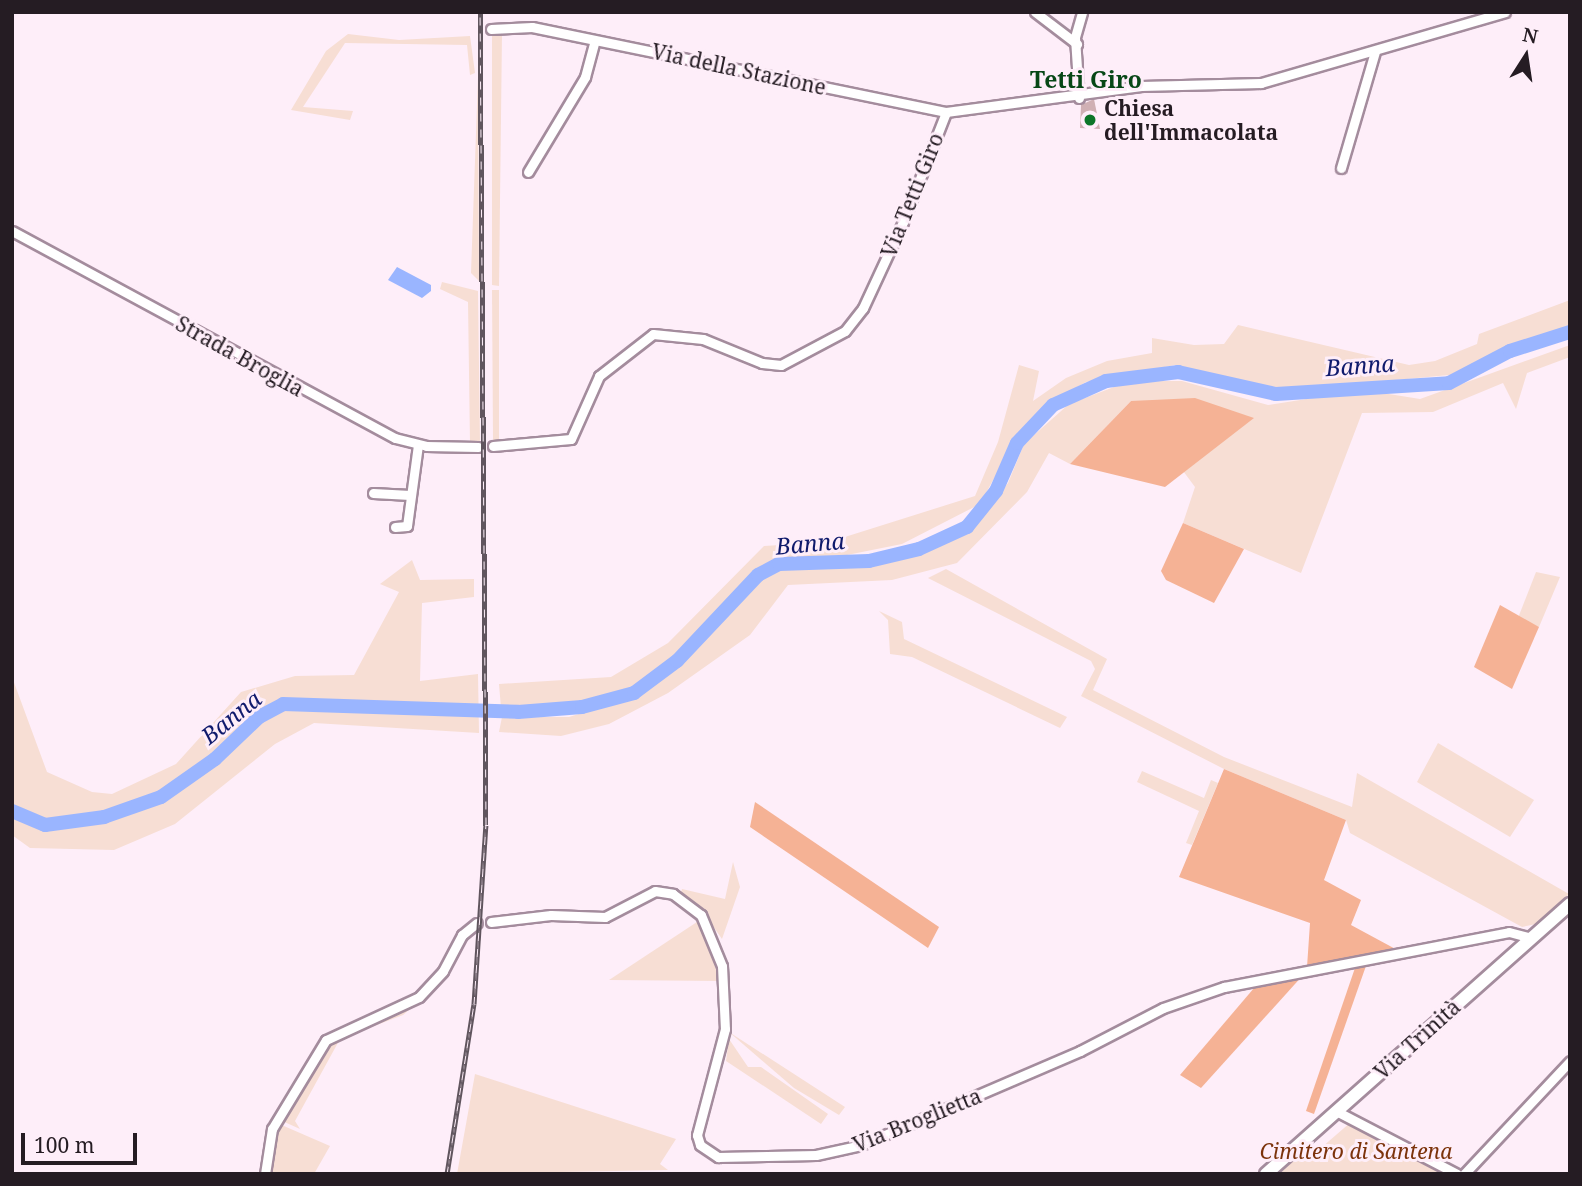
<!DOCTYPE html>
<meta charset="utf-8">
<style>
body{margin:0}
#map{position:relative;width:1582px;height:1186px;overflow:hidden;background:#feeef9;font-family:"Noto Serif",serif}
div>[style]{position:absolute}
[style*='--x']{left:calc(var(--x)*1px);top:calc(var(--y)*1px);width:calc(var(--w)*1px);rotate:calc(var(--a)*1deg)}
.green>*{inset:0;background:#f7ded4}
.forest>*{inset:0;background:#f5b295}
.water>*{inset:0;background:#9ab5ff}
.river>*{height:14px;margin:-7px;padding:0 7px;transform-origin:7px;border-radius:7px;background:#9ab5ff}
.building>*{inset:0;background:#d0b0b4}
.roads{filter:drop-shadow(2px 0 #a48c9d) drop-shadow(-2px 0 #a48c9d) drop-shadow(0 2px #a48c9d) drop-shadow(0 -2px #a48c9d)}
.street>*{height:9px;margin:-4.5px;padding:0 4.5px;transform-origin:4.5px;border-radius:4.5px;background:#fff}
.secondary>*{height:12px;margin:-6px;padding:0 6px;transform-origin:6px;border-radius:6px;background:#fff}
.rail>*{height:5px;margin-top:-2.5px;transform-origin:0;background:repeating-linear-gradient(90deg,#feeef9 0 8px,#60555e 0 16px);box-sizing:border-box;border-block:2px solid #60555e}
.dots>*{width:19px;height:19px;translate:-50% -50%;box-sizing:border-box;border:4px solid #feeef9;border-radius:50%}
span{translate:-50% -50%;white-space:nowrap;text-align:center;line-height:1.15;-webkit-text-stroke:6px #feeef9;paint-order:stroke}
.street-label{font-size:21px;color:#251c23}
.poi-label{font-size:21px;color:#251c23;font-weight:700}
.left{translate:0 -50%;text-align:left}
.park-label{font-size:21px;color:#7c330b;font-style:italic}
.neighbourhood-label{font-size:23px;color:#074716;font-weight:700}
.water-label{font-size:23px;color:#0f1a6c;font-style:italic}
.frame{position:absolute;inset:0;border:14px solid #251c23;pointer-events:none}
.north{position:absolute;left:1491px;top:21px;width:70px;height:70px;-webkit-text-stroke:5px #feeef9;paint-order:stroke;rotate:12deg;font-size:19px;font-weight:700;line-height:28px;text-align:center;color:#251c23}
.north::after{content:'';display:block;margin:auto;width:24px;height:32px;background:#251c23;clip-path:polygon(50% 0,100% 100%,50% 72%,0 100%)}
.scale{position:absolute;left:21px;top:1133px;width:116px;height:32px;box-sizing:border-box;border:4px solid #251c23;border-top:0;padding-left:9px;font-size:21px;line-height:24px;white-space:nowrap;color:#251c23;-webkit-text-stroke:5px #feeef9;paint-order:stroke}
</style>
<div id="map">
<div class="green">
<i style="clip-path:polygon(492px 33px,502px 33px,499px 286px,492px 285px)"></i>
<i style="clip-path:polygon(348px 34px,399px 40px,470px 36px,475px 73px,470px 75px,467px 45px,345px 43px,303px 107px,353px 111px,350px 120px,291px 110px,326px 51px)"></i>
<i style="clip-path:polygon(478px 77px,479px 281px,471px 273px)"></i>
<i style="clip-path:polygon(442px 282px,478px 291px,480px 443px,470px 444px,468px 302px,440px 289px)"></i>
<i style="clip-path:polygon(492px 290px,499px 290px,499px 440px,493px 440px)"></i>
<i style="clip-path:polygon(1570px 300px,1570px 330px,1505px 350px,1460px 374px,1299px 389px,1259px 387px,1175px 365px,1086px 382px,1053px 401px,1017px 436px,980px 504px,902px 544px,837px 557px,778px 559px,756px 572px,676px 656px,636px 687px,583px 704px,501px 708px,499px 684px,611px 677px,668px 643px,764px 546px,829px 542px,975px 496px,998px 442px,1019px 365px,1039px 371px,1033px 401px,1066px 378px,1107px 361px,1152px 353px,1152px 338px,1194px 345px,1224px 344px,1238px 325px,1409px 365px,1435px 361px,1477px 344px,1479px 334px)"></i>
<i style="clip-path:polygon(1570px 345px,1570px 357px,1527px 373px,1516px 409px,1503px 383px,1433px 412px,1362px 413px,1301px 573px,1183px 523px,1195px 487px,1131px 401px,1070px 464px,1049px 453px,1027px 492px,957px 563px,892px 580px,788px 585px,750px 635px,668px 693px,609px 724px,561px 736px,499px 732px,502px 717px,569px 717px,634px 697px,677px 667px,760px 581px,779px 569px,867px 567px,919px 555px,971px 531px,1008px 483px,1024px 444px,1069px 404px,1130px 381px,1182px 381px,1268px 405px,1364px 390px,1420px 399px)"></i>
<i style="clip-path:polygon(412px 560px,420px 580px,474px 579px,474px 597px,422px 603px,420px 681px,478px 674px,479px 733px,314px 723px,275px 744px,175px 824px,114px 850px,30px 848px,12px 835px,12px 677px,47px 772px,92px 792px,112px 794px,176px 764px,241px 692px,295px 676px,354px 675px,399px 592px,380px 584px)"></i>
<i style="clip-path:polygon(946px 569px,1107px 659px,1093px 690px,1224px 757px,1352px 807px,1357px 773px,1569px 894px,1536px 924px,1522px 927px,1350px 833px,1346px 820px,1224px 769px,1081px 696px,1095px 669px,1091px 661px,928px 578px)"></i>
<i style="clip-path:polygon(1536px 572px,1560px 577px,1539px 627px,1518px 618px)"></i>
<i style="clip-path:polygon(879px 611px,902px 622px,904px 639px,1067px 717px,1060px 728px,912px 657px,890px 654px,888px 620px)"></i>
<i style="clip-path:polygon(1438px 743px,1534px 800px,1510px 837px,1417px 782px)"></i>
<i style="clip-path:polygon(1142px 771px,1204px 798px,1211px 780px,1218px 783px,1192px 845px,1186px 843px,1199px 811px,1137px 782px)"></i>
<i style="clip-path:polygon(733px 862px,740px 887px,722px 939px,701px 909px,680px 896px,682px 889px,725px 899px)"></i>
<i style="clip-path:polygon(700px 920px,719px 958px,720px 981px,609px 980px)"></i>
<i style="clip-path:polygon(449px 967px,437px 986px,403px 1015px,340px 1039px,295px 1121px,300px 1129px,280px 1120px,326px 1042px,416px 1001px)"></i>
<i style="clip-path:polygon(729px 1032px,845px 1107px,839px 1115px,794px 1088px)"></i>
<i style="clip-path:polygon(729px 1039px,748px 1067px,761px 1067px,828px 1114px,821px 1124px,726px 1061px)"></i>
<i style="clip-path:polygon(475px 1074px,676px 1139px,660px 1164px,668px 1170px,457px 1174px)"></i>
<i style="clip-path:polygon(1351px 1122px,1450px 1174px,1279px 1174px,1302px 1153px,1314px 1154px)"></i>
<i style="clip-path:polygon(277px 1123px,330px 1146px,314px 1174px,269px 1174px)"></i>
</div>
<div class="forest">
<i style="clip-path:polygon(1195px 398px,1254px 418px,1165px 487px,1070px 464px,1131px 401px)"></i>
<i style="clip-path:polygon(1183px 523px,1244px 549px,1214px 603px,1166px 580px,1161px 571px)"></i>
<i style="clip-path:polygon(1500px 605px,1539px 627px,1512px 689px,1474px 667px)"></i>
<i style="clip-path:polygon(1224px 769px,1346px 820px,1324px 880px,1361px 900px,1351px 925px,1401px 952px,1307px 967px,1310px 923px,1179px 877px)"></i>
<i style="clip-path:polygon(755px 802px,939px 927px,928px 948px,750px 827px)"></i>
<i style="clip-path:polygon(1367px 963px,1314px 1114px,1306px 1111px,1356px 965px)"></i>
<i style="clip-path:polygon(1304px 974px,1201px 1088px,1180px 1075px,1260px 981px)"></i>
</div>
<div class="water">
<i style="clip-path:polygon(397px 267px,431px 285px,431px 291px,422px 298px,388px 280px)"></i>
</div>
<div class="river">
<i style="--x:12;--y:811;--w:36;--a:23"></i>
<i style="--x:45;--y:825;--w:60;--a:-7.7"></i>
<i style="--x:104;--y:817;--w:60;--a:-19.3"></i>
<i style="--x:161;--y:797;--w:66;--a:-35.1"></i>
<i style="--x:215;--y:759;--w:61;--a:-43.7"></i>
<i style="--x:259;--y:717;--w:27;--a:-28"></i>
<i style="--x:283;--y:704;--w:235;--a:1.9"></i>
<i style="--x:518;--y:712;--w:64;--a:-4.5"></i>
<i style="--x:582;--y:707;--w:54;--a:-15.1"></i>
<i style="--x:634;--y:693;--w:54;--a:-36.7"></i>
<i style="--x:677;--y:661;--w:118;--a:-46.7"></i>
<i style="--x:758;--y:575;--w:24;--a:-28"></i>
<i style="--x:779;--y:564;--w:90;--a:-1.9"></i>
<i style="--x:869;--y:561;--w:51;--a:-13.5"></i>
<i style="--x:919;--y:549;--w:53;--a:-24.6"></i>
<i style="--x:967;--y:527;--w:46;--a:-51.1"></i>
<i style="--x:996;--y:491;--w:52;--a:-66.4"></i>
<i style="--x:1017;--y:443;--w:52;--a:-46.5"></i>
<i style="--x:1053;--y:405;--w:58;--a:-24.4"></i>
<i style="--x:1106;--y:381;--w:73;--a:-7.1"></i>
<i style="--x:1178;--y:372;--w:100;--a:12.7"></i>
<i style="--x:1276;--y:394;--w:173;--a:-3.6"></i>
<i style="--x:1449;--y:383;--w:69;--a:-27.7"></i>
<i style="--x:1510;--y:351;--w:63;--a:-17.6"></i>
</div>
<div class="building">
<i style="clip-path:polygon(1094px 99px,1100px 129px,1080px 128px,1081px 105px)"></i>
</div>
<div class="roads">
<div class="street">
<i style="--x:1035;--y:12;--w:53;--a:37.3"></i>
<i style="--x:491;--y:29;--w:41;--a:-2.8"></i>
<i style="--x:532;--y:27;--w:423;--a:11.6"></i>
<i style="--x:1079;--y:98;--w:61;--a:-93.8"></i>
<i style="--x:1075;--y:37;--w:26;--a:-74"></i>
<i style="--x:1341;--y:168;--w:121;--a:-73.7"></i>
<i style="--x:528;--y:172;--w:111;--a:-59"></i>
<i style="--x:585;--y:77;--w:38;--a:-75"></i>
<i style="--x:12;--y:231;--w:435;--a:28.4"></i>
<i style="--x:395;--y:438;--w:32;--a:14"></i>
<i style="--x:426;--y:446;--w:52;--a:1.1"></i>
<i style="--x:493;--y:446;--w:78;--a:-5.1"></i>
<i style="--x:571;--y:439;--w:69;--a:-66"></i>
<i style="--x:599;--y:376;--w:68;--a:-37.9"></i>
<i style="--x:653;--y:334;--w:50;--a:5.7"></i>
<i style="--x:703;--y:339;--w:64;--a:22.1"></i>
<i style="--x:762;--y:363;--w:19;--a:6"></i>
<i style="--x:781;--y:365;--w:72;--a:-28"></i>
<i style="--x:845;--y:331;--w:29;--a:-52"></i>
<i style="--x:863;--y:308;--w:95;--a:-65.1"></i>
<i style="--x:903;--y:222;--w:118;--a:-68.6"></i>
<i style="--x:946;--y:112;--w:197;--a:-7.6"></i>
<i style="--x:1141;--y:86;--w:120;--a:-1.4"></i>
<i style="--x:1261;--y:83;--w:254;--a:-16.2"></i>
<i style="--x:373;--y:493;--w:37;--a:3"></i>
<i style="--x:395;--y:527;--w:12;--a:-5"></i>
<i style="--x:407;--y:526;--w:82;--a:-82.3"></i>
<i style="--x:491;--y:922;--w:60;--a:-6.7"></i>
<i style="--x:551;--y:915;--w:54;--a:2.1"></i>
<i style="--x:605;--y:917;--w:56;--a:-27.5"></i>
<i style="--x:655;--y:891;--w:18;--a:9"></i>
<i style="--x:673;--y:894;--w:35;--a:37"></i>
<i style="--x:701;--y:915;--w:55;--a:67.6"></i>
<i style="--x:722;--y:966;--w:63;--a:87.3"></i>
<i style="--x:725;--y:1029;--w:110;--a:104.8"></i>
<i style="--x:697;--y:1135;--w:10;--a:73"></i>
<i style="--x:700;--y:1145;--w:22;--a:34"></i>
<i style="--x:718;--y:1157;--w:98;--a:-1.2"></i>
<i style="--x:816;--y:1155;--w:46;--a:-12.5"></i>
<i style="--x:861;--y:1145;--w:238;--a:-23.2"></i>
<i style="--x:1080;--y:1051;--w:93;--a:-27.4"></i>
<i style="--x:1163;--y:1008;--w:65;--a:-19"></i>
<i style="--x:1224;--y:987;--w:290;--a:-10.9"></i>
<i style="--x:1509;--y:932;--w:23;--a:15"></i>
<i style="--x:1336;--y:1111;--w:136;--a:27.5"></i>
<i style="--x:265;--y:1174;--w:46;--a:-81.2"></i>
<i style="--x:272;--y:1129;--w:104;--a:-58.8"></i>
<i style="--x:326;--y:1040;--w:102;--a:-24.8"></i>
<i style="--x:419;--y:997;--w:35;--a:-47"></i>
<i style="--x:443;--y:971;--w:41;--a:-62.2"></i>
<i style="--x:462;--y:935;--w:19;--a:-39"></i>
<i style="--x:1464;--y:1174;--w:155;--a:-46.8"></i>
</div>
<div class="secondary">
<i style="--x:1266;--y:1174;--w:407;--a:-41.6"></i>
</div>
</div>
<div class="rail">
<i style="--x:447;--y:1174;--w:172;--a:-81"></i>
<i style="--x:474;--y:1004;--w:179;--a:-86.2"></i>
<i style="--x:486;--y:825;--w:813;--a:-90.42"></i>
</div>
<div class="dots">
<i style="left:1090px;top:120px;background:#0c7628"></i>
</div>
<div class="street-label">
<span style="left:739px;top:69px;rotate:12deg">Via della Stazione</span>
<span style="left:912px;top:195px;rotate:-68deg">Via Tetti Giro</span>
<span style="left:240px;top:356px;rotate:29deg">Strada Broglia</span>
<span style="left:1417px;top:1039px;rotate:-42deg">Via Trinità</span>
<span style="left:917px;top:1120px;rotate:-22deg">Via Broglietta</span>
</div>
<div class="poi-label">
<span class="left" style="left:1104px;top:120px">Chiesa<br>dell'Immacolata</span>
</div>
<div class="park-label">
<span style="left:1356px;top:1151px">Cimitero di Santena</span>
</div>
<div class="neighbourhood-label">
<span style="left:1086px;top:79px">Tetti Giro</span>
</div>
<div class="water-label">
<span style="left:1360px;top:365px;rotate:-4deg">Banna</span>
<span style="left:810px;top:543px;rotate:-5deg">Banna</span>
<span style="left:231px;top:717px;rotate:-39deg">Banna</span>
</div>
<div class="frame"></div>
<div class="north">N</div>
<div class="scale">100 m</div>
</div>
